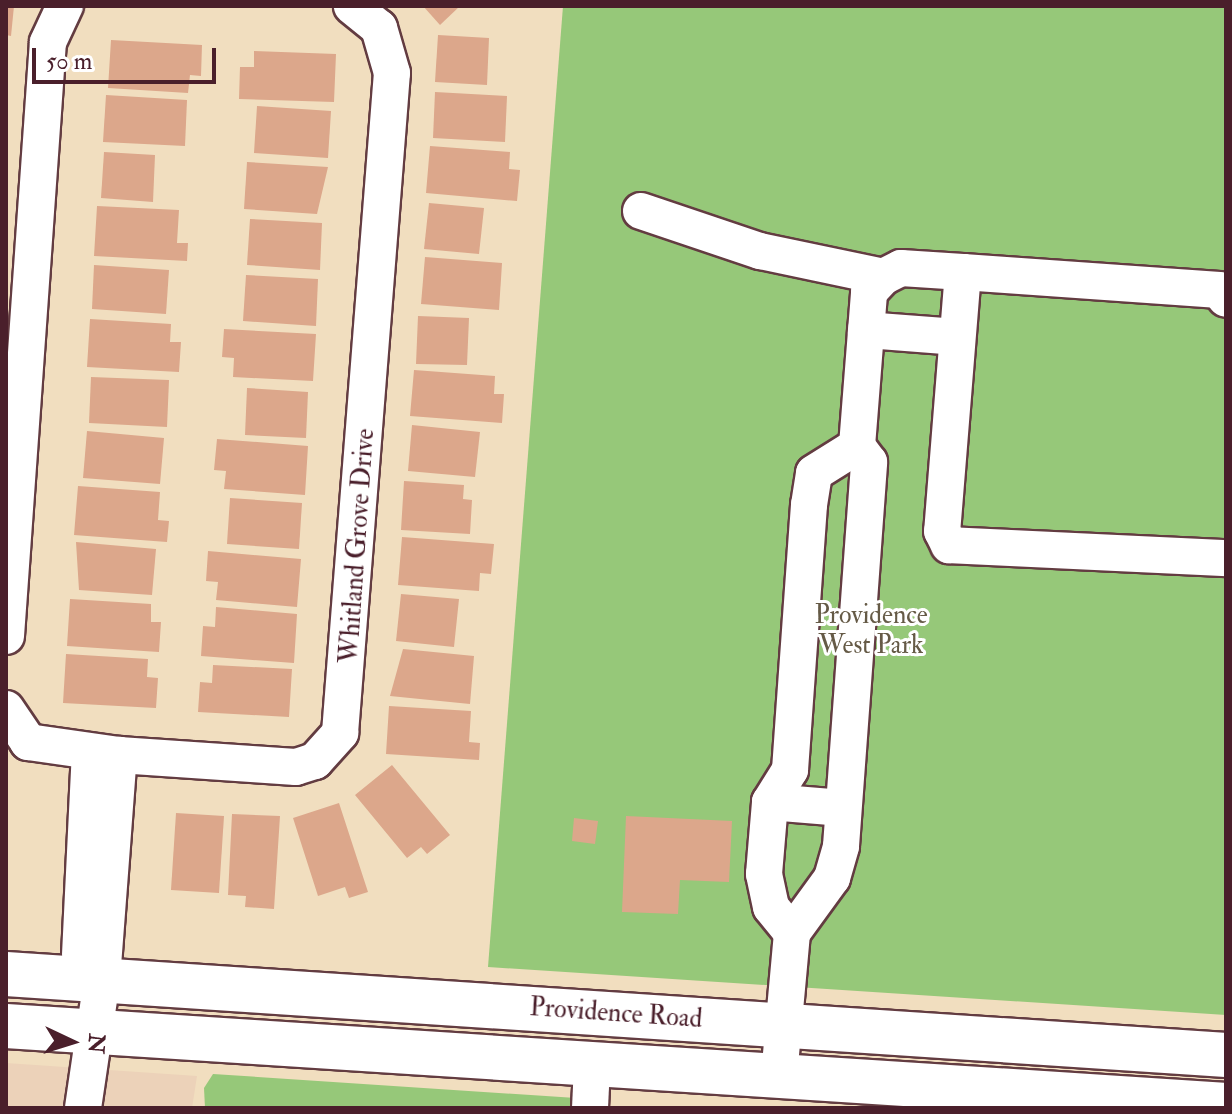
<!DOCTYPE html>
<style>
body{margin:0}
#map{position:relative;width:1232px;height:1114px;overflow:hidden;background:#f1debf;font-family:"IM FELL Double Pica",serif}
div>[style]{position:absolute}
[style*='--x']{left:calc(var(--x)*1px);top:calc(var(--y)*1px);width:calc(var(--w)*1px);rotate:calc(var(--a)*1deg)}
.built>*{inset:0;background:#ecd2b9}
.green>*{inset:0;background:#96c879}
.building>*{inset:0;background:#dca78b}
.roads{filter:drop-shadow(2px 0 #633c41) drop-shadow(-2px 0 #633c41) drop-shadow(0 2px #633c41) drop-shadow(0 -2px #633c41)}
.minor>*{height:36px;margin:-18px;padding:0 18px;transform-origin:18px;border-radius:18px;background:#fff}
.major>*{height:44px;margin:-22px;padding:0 22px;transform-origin:22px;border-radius:22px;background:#fff}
span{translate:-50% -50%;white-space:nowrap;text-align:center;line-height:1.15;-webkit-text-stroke:6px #fff;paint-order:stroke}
.street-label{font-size:26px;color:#4a1f2b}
.park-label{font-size:26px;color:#655a46}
.frame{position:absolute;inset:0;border:8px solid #4a1f2b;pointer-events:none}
.north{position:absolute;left:32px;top:1002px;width:80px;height:80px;-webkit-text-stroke:6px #fff;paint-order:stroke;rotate:94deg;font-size:22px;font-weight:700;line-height:32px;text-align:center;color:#4a1f2b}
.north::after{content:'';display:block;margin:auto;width:28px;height:36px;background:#4a1f2b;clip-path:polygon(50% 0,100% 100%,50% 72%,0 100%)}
.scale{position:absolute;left:32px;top:48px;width:184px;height:36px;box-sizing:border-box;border:4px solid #4a1f2b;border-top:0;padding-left:10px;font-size:24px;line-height:28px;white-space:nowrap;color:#4a1f2b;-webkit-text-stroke:6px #fff;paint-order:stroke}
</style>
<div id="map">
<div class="built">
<i style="clip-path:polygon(6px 1063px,197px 1076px,192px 1108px,6px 1108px)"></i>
</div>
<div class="green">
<i style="clip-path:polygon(563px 6px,1226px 6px,1226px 1015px,488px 967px)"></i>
<i style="clip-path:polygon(213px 1074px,576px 1098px,575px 1108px,205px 1108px,204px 1088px)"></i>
</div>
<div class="building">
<i style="clip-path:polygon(6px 6px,14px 6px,11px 36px,6px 35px)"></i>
<i style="clip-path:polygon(423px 6px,460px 6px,440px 25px)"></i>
<i style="clip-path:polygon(438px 35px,489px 38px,487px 85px,435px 82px)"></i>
<i style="clip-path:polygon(111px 40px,202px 45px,201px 76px,190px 75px,188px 93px,108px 88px)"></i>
<i style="clip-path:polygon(254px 51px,336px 54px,334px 102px,239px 99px,240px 67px,254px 67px)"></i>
<i style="clip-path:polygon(435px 92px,507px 96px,505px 142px,433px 138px)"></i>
<i style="clip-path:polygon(106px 95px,187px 100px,185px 146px,103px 142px)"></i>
<i style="clip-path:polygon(257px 106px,331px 111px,328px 158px,254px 153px)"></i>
<i style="clip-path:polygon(430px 146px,510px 152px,509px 169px,520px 170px,517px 201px,426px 193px)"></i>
<i style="clip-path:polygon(104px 152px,155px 155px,153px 202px,101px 198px)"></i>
<i style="clip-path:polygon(247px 162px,328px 167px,317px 214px,244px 209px)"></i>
<i style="clip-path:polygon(429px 203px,484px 208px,479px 254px,424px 249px)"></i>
<i style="clip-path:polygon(97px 206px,179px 210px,177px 243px,188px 243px,187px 261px,94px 256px)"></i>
<i style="clip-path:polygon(250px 219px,322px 223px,320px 270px,247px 265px)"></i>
<i style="clip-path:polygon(425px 257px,502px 263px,499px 310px,421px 304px)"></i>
<i style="clip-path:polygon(94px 265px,169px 270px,166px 314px,92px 309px)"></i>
<i style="clip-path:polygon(246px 275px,318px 279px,316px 326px,243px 321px)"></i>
<i style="clip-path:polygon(418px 316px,469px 318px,467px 365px,416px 364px)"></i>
<i style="clip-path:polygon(90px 319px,171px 324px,170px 342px,181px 342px,179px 372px,87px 367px)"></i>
<i style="clip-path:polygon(224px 329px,316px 334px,313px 381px,233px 377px,234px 358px,222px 357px)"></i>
<i style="clip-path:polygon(414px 370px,495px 376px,494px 394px,504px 394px,502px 423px,410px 416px)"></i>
<i style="clip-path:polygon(91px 377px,169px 380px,167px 427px,89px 423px)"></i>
<i style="clip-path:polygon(247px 388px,308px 392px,306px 438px,245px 435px)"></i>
<i style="clip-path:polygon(412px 425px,480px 432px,475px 477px,408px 471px)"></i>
<i style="clip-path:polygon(87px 431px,164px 438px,160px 484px,83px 478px)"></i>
<i style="clip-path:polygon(217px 439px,308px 446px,305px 495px,224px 489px,226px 471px,214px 470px)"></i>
<i style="clip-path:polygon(404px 481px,464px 485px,463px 499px,472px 500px,470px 534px,401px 530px)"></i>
<i style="clip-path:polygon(78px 486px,160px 492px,158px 520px,169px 521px,167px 542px,74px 535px)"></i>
<i style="clip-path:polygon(230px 498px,302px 503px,299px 549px,227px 544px)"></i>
<i style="clip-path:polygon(402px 537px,494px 544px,491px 574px,480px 573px,479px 591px,398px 585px)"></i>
<i style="clip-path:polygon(76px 542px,156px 549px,152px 595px,79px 590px)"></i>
<i style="clip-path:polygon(208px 551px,301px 559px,297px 607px,216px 600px,218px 582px,206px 581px)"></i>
<i style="clip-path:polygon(401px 594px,459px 599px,454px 647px,396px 641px)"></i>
<i style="clip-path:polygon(70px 599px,151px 604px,151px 622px,161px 622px,159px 652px,67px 646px)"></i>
<i style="clip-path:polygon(216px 607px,297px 614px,294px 663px,201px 656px,203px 626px,215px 627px)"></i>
<i style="clip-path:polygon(403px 649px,474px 656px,470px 704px,390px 696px)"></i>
<i style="clip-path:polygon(66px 654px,148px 659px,147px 677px,158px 678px,156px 708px,63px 703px)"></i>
<i style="clip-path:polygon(213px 665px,292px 669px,289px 717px,198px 712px,200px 682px,212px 683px)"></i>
<i style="clip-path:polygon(389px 706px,471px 711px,469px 742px,480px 743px,479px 760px,386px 754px)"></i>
<i style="clip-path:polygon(392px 765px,450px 835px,427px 854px,421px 847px,407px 858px,355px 795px)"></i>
<i style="clip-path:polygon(339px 803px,368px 892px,349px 898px,345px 887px,318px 896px,293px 818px)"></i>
<i style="clip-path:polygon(176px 813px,224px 816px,219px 893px,171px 890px)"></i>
<i style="clip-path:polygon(232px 814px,280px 816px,274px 909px,245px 907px,246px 896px,228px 895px)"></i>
<i style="clip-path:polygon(626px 816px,732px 821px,729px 882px,680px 880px,678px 914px,622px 912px)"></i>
<i style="clip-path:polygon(574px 818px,598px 821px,595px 844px,572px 841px)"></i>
</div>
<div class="roads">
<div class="minor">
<i style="--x:641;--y:211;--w:126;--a:18.6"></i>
<i style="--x:760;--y:251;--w:126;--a:11.9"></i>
<i style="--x:963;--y:272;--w:257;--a:4"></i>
<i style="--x:1219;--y:290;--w:11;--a:52"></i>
<i style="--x:866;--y:330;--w:90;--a:4.4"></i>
<i style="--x:6;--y:636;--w:595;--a:-85.96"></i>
<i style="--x:48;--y:42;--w:40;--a:-65"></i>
<i style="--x:6;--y:709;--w:40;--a:56"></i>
<i style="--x:28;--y:742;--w:92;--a:8.1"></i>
<i style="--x:119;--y:755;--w:177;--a:3.9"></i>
<i style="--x:296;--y:767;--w:20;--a:-18"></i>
<i style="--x:315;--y:761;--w:38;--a:-48"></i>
<i style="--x:340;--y:733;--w:662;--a:-85.5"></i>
<i style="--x:392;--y:73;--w:47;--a:-106.1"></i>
<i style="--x:379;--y:28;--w:35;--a:-141"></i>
<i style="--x:770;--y:802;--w:73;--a:4.7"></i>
<i style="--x:792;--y:933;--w:33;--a:-129"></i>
<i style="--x:771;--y:907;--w:34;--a:-102"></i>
<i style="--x:764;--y:874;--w:72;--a:-85.2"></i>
<i style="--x:770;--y:802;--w:38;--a:-58"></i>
<i style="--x:790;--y:770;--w:266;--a:-85.9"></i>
<i style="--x:809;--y:505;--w:32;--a:-81"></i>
<i style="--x:814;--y:473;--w:51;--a:-32.1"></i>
<i style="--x:857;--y:446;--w:154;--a:-85.5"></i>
<i style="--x:869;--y:292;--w:21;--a:-47"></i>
<i style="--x:883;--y:277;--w:20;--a:-27"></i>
<i style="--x:901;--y:268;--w:62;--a:3.7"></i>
<i style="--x:963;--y:272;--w:260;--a:94.6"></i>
<i style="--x:942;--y:531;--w:16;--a:63"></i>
<i style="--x:949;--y:545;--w:277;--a:2.7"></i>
<i style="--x:80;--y:955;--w:202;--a:-87.2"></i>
<i style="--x:779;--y:1076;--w:144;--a:-84.8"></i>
<i style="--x:792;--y:933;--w:68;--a:-54"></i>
<i style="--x:832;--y:878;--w:33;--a:-74"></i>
<i style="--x:841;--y:846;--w:385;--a:-85.8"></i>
<i style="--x:869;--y:462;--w:20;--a:-127"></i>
<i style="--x:83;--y:1108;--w:130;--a:-81.6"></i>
<i style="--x:102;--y:979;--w:225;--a:-85.7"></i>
<i style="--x:590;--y:1108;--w:43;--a:-87.3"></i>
</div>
<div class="major">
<i style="--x:6;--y:974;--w:1223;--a:3.8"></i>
<i style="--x:6;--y:1026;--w:1223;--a:3.7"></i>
</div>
</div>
<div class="street-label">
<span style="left:358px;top:546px;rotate:-86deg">Whitland Grove Drive</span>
<span style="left:616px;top:1014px;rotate:4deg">Providence Road</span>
</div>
<div class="park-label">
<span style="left:871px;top:631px">Providence<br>West Park</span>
</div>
<div class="frame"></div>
<div class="north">N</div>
<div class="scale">50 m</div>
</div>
